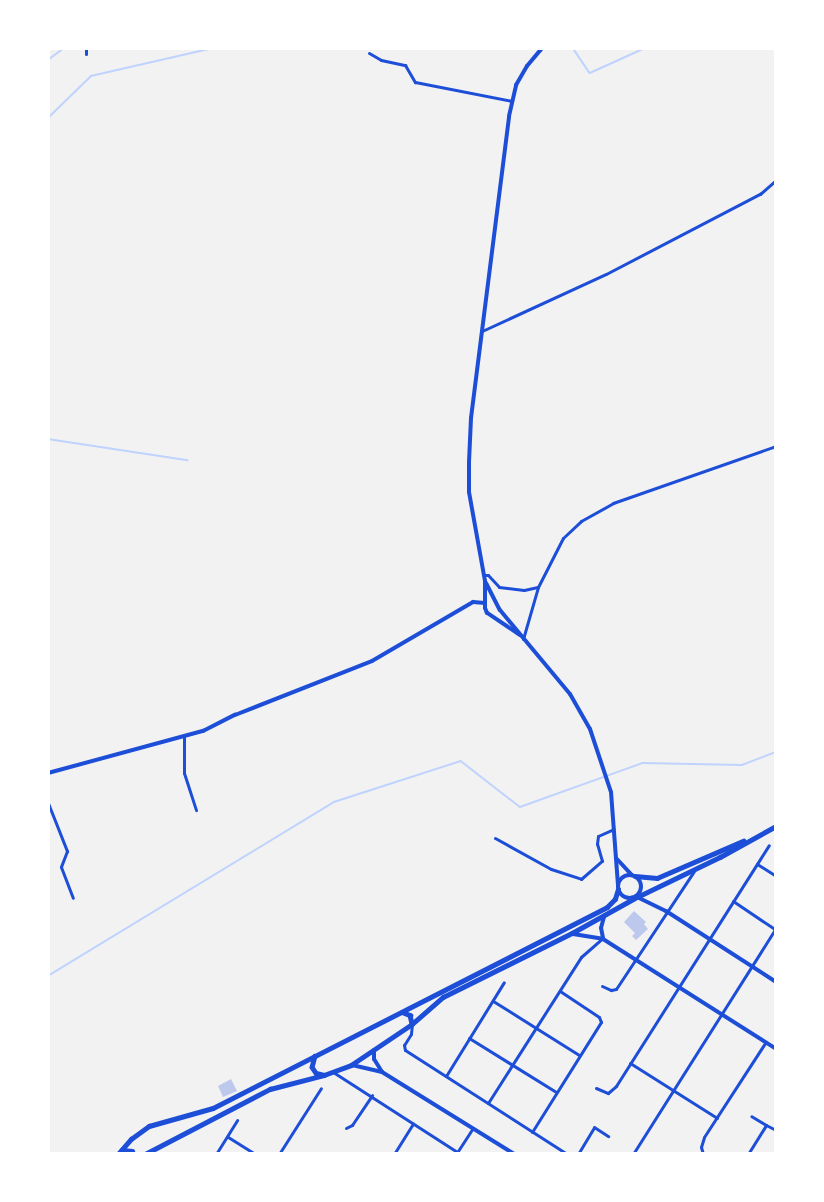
<!DOCTYPE html>
<style>
body{margin:0}
#map{position:relative;width:824px;height:1202px;overflow:hidden;background:#f2f2f2;font-family:"Noto Sans",sans-serif}
div>[style]{position:absolute}
[style*='--x']{left:calc(var(--x)*1px);top:calc(var(--y)*1px);width:calc(var(--w)*1px);rotate:calc(var(--a)*1deg)}
.stream>*{height:1.5px;margin:-0.75px;padding:0 0.75px;transform-origin:0.75px;border-radius:0.75px;background:#bfd3fe}
.building>*{inset:0;background:#bdc9ec}
.minor>*{height:3px;margin:-1.5px;padding:0 1.5px;transform-origin:1.5px;border-radius:1.5px;background:#1d4ed8}
.tertiary>*{height:4px;margin:-2px;padding:0 2px;transform-origin:2px;border-radius:2px;background:#1d4ed8}
.secondary>*{height:4px;margin:-2px;padding:0 2px;transform-origin:2px;border-radius:2px;background:#1d4ed8}
.primary>*{height:4.5px;margin:-2.25px;padding:0 2.25px;transform-origin:2.25px;border-radius:2.25px;background:#1d4ed8}
.primary>.ring{margin:-2.25px;padding:0;box-sizing:content-box;background:none;border:4.5px solid #1d4ed8;border-radius:50%}
span{translate:-50% -50%;white-space:nowrap;text-align:center;line-height:1.15;-webkit-text-stroke:4.5px #fff;paint-order:stroke}
.frame{position:absolute;inset:0;border:50px solid #fff;pointer-events:none}
</style>
<div id="map">
<div class="stream">
<i style="--x:573;--y:48;--w:30;--a:56"></i>
<i style="--x:590;--y:73;--w:60;--a:-24.4"></i>
<i style="--x:48;--y:60;--w:20;--a:-37"></i>
<i style="--x:48;--y:118;--w:60;--a:-44.3"></i>
<i style="--x:91;--y:76;--w:125;--a:-12.9"></i>
<i style="--x:48;--y:439;--w:141;--a:8.6"></i>
<i style="--x:48;--y:976;--w:335;--a:-31.3"></i>
<i style="--x:334;--y:802;--w:133;--a:-17.9"></i>
<i style="--x:461;--y:761;--w:75;--a:37.9"></i>
<i style="--x:520;--y:807;--w:131;--a:-19.7"></i>
<i style="--x:643;--y:763;--w:99;--a:1.2"></i>
<i style="--x:742;--y:765;--w:36;--a:-21"></i>
</div>
<div class="building">
<i style="clip-path:polygon(634px 911px,646px 922px,644px 924px,648px 929px,636px 940px,632px 936px,635px 933px,624px 922px)"></i>
<i style="clip-path:polygon(231px 1079px,237px 1091px,223px 1097px,218px 1086px)"></i>
</div>
<div class="minor">
<i style="--x:369;--y:53;--w:14;--a:30"></i>
<i style="--x:381;--y:60;--w:25;--a:12"></i>
<i style="--x:405;--y:65;--w:20;--a:60"></i>
<i style="--x:415;--y:82;--w:99;--a:11.1"></i>
<i style="--x:86;--y:54;--w:6;--a:-90"></i>
<i style="--x:482;--y:331;--w:136;--a:-24.7"></i>
<i style="--x:606;--y:274;--w:174;--a:-27.5"></i>
<i style="--x:760;--y:194;--w:21;--a:-41"></i>
<i style="--x:484;--y:575;--w:4;--a:0"></i>
<i style="--x:488;--y:575;--w:16;--a:47"></i>
<i style="--x:499;--y:587;--w:25;--a:7"></i>
<i style="--x:524;--y:590;--w:14;--a:-12"></i>
<i style="--x:523;--y:639;--w:54;--a:-73.9"></i>
<i style="--x:538;--y:587;--w:55;--a:-63"></i>
<i style="--x:563;--y:538;--w:25;--a:-43"></i>
<i style="--x:581;--y:521;--w:37;--a:-29"></i>
<i style="--x:613;--y:503;--w:173;--a:-19.3"></i>
<i style="--x:184;--y:737;--w:36;--a:90"></i>
<i style="--x:184;--y:773;--w:39;--a:72"></i>
<i style="--x:48;--y:803;--w:52;--a:68.4"></i>
<i style="--x:67;--y:851;--w:17;--a:111"></i>
<i style="--x:61;--y:867;--w:33;--a:69"></i>
<i style="--x:495;--y:838;--w:64;--a:29"></i>
<i style="--x:551;--y:869;--w:32;--a:18"></i>
<i style="--x:581;--y:879;--w:28;--a:-41"></i>
<i style="--x:602;--y:861;--w:18;--a:-106"></i>
<i style="--x:597;--y:844;--w:8;--a:-83"></i>
<i style="--x:598;--y:836;--w:17;--a:-24"></i>
<i style="--x:757;--y:864;--w:22;--a:32"></i>
<i style="--x:733;--y:901;--w:52;--a:34"></i>
<i style="--x:602;--y:986;--w:10;--a:24"></i>
<i style="--x:611;--y:990;--w:5;--a:-11"></i>
<i style="--x:616;--y:989;--w:141;--a:-56.5"></i>
<i style="--x:493;--y:1001;--w:102;--a:32.1"></i>
<i style="--x:412;--y:1024;--w:10;--a:96"></i>
<i style="--x:411;--y:1034;--w:13;--a:122"></i>
<i style="--x:404;--y:1045;--w:5;--a:79"></i>
<i style="--x:405;--y:1050;--w:193;--a:32.7"></i>
<i style="--x:469;--y:1038;--w:102;--a:31.8"></i>
<i style="--x:630;--y:1063;--w:103;--a:32.3"></i>
<i style="--x:333;--y:1072;--w:151;--a:32.8"></i>
<i style="--x:446;--y:1076;--w:110;--a:-58.3"></i>
<i style="--x:596;--y:1088;--w:13;--a:23"></i>
<i style="--x:608;--y:1093;--w:11;--a:-41"></i>
<i style="--x:616;--y:1086;--w:285;--a:-57.6"></i>
<i style="--x:488;--y:1103;--w:173;--a:-57.5"></i>
<i style="--x:581;--y:957;--w:29;--a:-41"></i>
<i style="--x:766;--y:1125;--w:11;--a:27"></i>
<i style="--x:346;--y:1128;--w:7;--a:-27"></i>
<i style="--x:352;--y:1125;--w:36;--a:-56"></i>
<i style="--x:532;--y:1132;--w:130;--a:-57.9"></i>
<i style="--x:601;--y:1022;--w:5;--a:-112"></i>
<i style="--x:599;--y:1017;--w:47;--a:-146.3"></i>
<i style="--x:228;--y:1137;--w:32;--a:32"></i>
<i style="--x:216;--y:1154;--w:40;--a:-58"></i>
<i style="--x:279;--y:1154;--w:78;--a:-57.5"></i>
<i style="--x:394;--y:1154;--w:36;--a:-58"></i>
<i style="--x:456;--y:1154;--w:31;--a:-57"></i>
<i style="--x:578;--y:1154;--w:31;--a:-59"></i>
<i style="--x:594;--y:1127;--w:17;--a:33"></i>
<i style="--x:633;--y:1154;--w:267;--a:-57.7"></i>
<i style="--x:703;--y:1154;--w:7;--a:-106"></i>
<i style="--x:701;--y:1147;--w:10;--a:-73"></i>
<i style="--x:704;--y:1137;--w:112;--a:-57"></i>
<i style="--x:748;--y:1154;--w:34;--a:-58"></i>
<i style="--x:766;--y:1125;--w:17;--a:-149"></i>
</div>
<div class="tertiary">
<i style="--x:48;--y:773;--w:161;--a:-15.2"></i>
<i style="--x:203;--y:731;--w:36;--a:-27"></i>
<i style="--x:235;--y:715;--w:147;--a:-21.5"></i>
<i style="--x:372;--y:661;--w:117;--a:-30.3"></i>
<i style="--x:473;--y:602;--w:12;--a:5"></i>
<i style="--x:637;--y:897;--w:32;--a:26"></i>
<i style="--x:666;--y:911;--w:131;--a:32.8"></i>
<i style="--x:573;--y:934;--w:30;--a:9"></i>
<i style="--x:603;--y:939;--w:205;--a:32.4"></i>
<i style="--x:603;--y:938;--w:10;--a:-101"></i>
<i style="--x:601;--y:928;--w:11;--a:-75"></i>
<i style="--x:374;--y:1050;--w:9;--a:90"></i>
<i style="--x:374;--y:1059;--w:15;--a:58"></i>
<i style="--x:382;--y:1072;--w:155;--a:31.8"></i>
<i style="--x:352;--y:1065;--w:31;--a:13"></i>
</div>
<div class="secondary">
<i style="--x:486;--y:583;--w:30;--a:63"></i>
<i style="--x:500;--y:610;--w:109;--a:50.2"></i>
<i style="--x:570;--y:694;--w:40;--a:60.3"></i>
<i style="--x:590;--y:729;--w:66;--a:71.6"></i>
<i style="--x:611;--y:792;--w:94;--a:85.7"></i>
<i style="--x:520;--y:635;--w:40;--a:-146"></i>
<i style="--x:487;--y:613;--w:5;--a:-112"></i>
<i style="--x:485;--y:608;--w:27;--a:-90"></i>
<i style="--x:485;--y:581;--w:90;--a:-100.2"></i>
<i style="--x:469;--y:492;--w:30;--a:-90"></i>
<i style="--x:469;--y:462;--w:44;--a:-87.4"></i>
<i style="--x:471;--y:418;--w:304;--a:-82.8"></i>
<i style="--x:509;--y:116;--w:32;--a:-77"></i>
<i style="--x:516;--y:85;--w:22;--a:-60"></i>
<i style="--x:527;--y:66;--w:23;--a:-50"></i>
<i style="--x:616;--y:858;--w:23;--a:47"></i>
</div>
<div class="primary">
<i class="ring" style="left:618px;top:875px;width:19.5px;height:19.5px"></i>
<i style="--x:635;--y:876;--w:22;--a:5"></i>
<i style="--x:657;--y:878;--w:94;--a:-23.3"></i>
<i style="--x:637;--y:897;--w:92;--a:-25.7"></i>
<i style="--x:720;--y:857;--w:64;--a:-29"></i>
<i style="--x:402;--y:1012;--w:9;--a:21"></i>
<i style="--x:410;--y:1015;--w:9;--a:77"></i>
<i style="--x:315;--y:1056;--w:11;--a:105"></i>
<i style="--x:312;--y:1067;--w:7;--a:56"></i>
<i style="--x:316;--y:1073;--w:8;--a:14"></i>
<i style="--x:122;--y:1150;--w:10;--a:6"></i>
<i style="--x:132;--y:1151;--w:4;--a:56"></i>
<i style="--x:118;--y:1154;--w:20;--a:-49"></i>
<i style="--x:131;--y:1139;--w:22;--a:-36"></i>
<i style="--x:149;--y:1126;--w:66;--a:-15.7"></i>
<i style="--x:213;--y:1108;--w:442;--a:-27"></i>
<i style="--x:607;--y:907;--w:11;--a:-45"></i>
<i style="--x:615;--y:899;--w:10;--a:-73"></i>
<i style="--x:145;--y:1154;--w:141;--a:-27.5"></i>
<i style="--x:270;--y:1089;--w:56;--a:-14.5"></i>
<i style="--x:324;--y:1075;--w:29;--a:-20"></i>
<i style="--x:351;--y:1065;--w:73;--a:-33.9"></i>
<i style="--x:412;--y:1024;--w:41;--a:-41.1"></i>
<i style="--x:443;--y:997;--w:144;--a:-26.4"></i>
<i style="--x:572;--y:933;--w:72;--a:-29.1"></i>
</div>
<div class="frame"></div>
</div>
